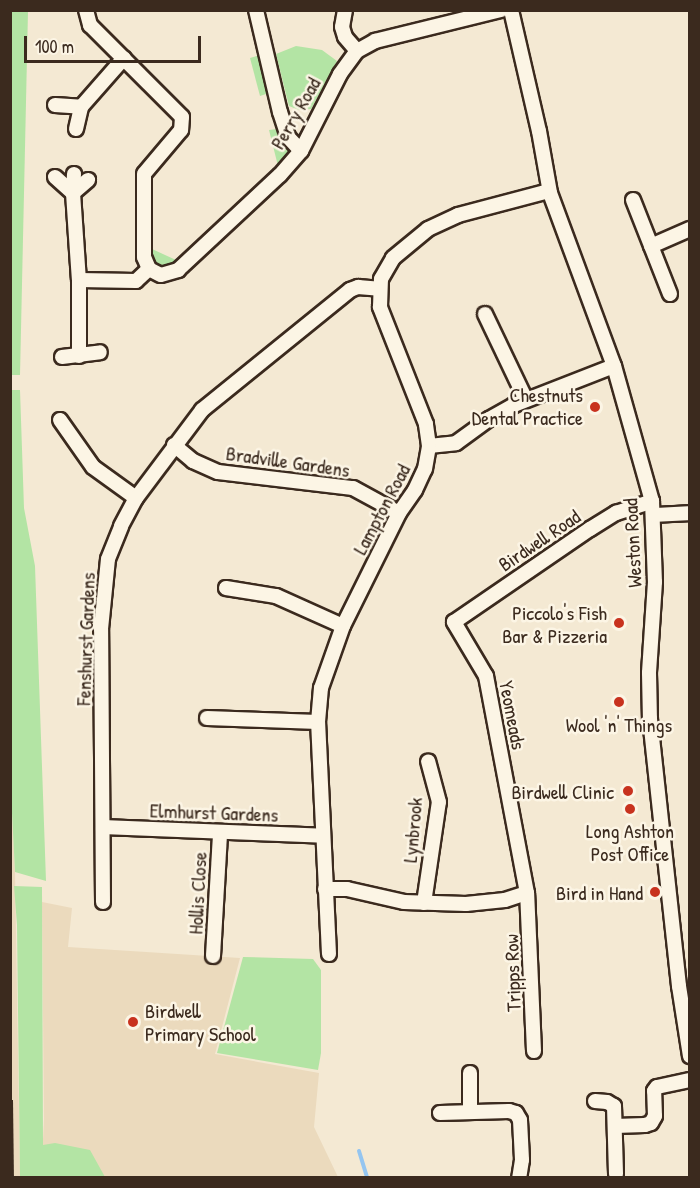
<!DOCTYPE html>
<style>
body{margin:0}
#map{position:relative;width:700px;height:1188px;overflow:hidden;background:#f4e9d3;font-family:"Patrick Hand",sans-serif}
div>[style]{position:absolute}
[style*='--x']{left:calc(var(--x)*1px);top:calc(var(--y)*1px);width:calc(var(--w)*1px);rotate:calc(var(--a)*1deg)}
.built>*{inset:0;background:#ebdabd}
.green>*{inset:0;background:#b3e4a4}
.stream>*{height:4px;margin:-2px;padding:0 2px;transform-origin:2px;border-radius:2px;background:#94c5f0}
.roads{filter:drop-shadow(2px 0 #3b2a1e) drop-shadow(-2px 0 #3b2a1e) drop-shadow(0 2px #3b2a1e) drop-shadow(0 -2px #3b2a1e)}
.minor>*{height:14px;margin:-7px;padding:0 7px;transform-origin:7px;border-radius:7px;background:#fcf5e5}
.rail>*{height:6px;margin-top:-3px;transform-origin:0;background:repeating-linear-gradient(90deg,#fcf5e5 0 11px,#3b2a1e 0 22px);box-sizing:border-box;border-block:2px solid #3b2a1e}
.dots>*{width:16px;height:16px;translate:-50% -50%;box-sizing:border-box;border:3px solid #fcf5e5;border-radius:50%}
span{translate:-50% -50%;white-space:nowrap;text-align:center;line-height:1.15;-webkit-text-stroke:5px #fcf5e5;paint-order:stroke}
.street-label{font-size:20px;color:#3b2a1e}
.poi-label{font-size:20px;color:#3b2a1e}
.right{translate:-100% -50%;text-align:right}
.left{translate:0 -50%;text-align:left}
.frame{position:absolute;inset:0;border:12px solid #3b2a1e;pointer-events:none}
.scale{position:absolute;left:24px;top:36px;width:177px;height:27px;box-sizing:border-box;border:3px solid #3b2a1e;border-top:0;padding-left:8px;font-size:18px;line-height:21px;white-space:nowrap;color:#3b2a1e;-webkit-text-stroke:4px #fcf5e5;paint-order:stroke}
</style>
<div id="map">
<div class="built">
<i style="clip-path:polygon(10px 774px,15px 872px,20px 1178px,10px 1177px)"></i>
<i style="clip-path:polygon(42px 902px,72px 908px,68px 947px,240px 958px,215px 1054px,319px 1073px,314px 1127px,338px 1177px,41px 1178px,44px 1120px)"></i>
</div>
<div class="green">
<i style="clip-path:polygon(28px 11px,20px 375px,11px 375px,10px 11px)"></i>
<i style="clip-path:polygon(296px 46px,322px 50px,337px 61px,311px 109px,299px 110px,289px 106px,276px 54px)"></i>
<i style="clip-path:polygon(260px 55px,269px 93px,260px 96px,250px 58px)"></i>
<i style="clip-path:polygon(277px 129px,279px 139px,289px 150px,287px 158px,278px 166px,269px 130px)"></i>
<i style="clip-path:polygon(148px 249px,152px 249px,176px 260px,171px 266px,157px 265px,152px 261px)"></i>
<i style="clip-path:polygon(10px 390px,20px 390px,24px 508px,35px 566px,46px 881px,15px 872px,10px 774px)"></i>
<i style="clip-path:polygon(14px 886px,42px 887px,43px 1145px,55px 1143px,90px 1150px,105px 1177px,20px 1177px,17px 925px)"></i>
<i style="clip-path:polygon(243px 957px,313px 959px,321px 970px,321px 1053px,318px 1070px,217px 1053px)"></i>
</div>
<div class="stream">
<i style="--x:359;--y:1151;--w:28;--a:73"></i>
</div>
<div class="roads">
<div class="minor">
<i style="--x:86;--y:10;--w:16;--a:75"></i>
<i style="--x:90;--y:25;--w:130;--a:45"></i>
<i style="--x:182;--y:117;--w:13;--a:94"></i>
<i style="--x:181;--y:130;--w:57;--a:130.1"></i>
<i style="--x:144;--y:174;--w:83;--a:90"></i>
<i style="--x:144;--y:257;--w:13;--a:67"></i>
<i style="--x:256;--y:10;--w:105;--a:76.8"></i>
<i style="--x:280;--y:112;--w:26;--a:72"></i>
<i style="--x:288;--y:137;--w:19;--a:47"></i>
<i style="--x:345;--y:10;--w:17;--a:100"></i>
<i style="--x:342;--y:27;--w:10;--a:73"></i>
<i style="--x:345;--y:37;--w:18;--a:49"></i>
<i style="--x:511;--y:10;--w:124;--a:77"></i>
<i style="--x:539;--y:131;--w:63;--a:79.9"></i>
<i style="--x:550;--y:193;--w:184;--a:69.7"></i>
<i style="--x:614;--y:366;--w:140;--a:74.3"></i>
<i style="--x:652;--y:501;--w:81;--a:87.9"></i>
<i style="--x:655;--y:582;--w:91;--a:93.8"></i>
<i style="--x:649;--y:673;--w:46;--a:88.8"></i>
<i style="--x:650;--y:719;--w:269;--a:83.8"></i>
<i style="--x:679;--y:986;--w:71;--a:81.1"></i>
<i style="--x:55;--y:105;--w:26;--a:4"></i>
<i style="--x:76;--y:129;--w:23;--a:-77"></i>
<i style="--x:81;--y:107;--w:65;--a:-48.7"></i>
<i style="--x:74;--y:174;--w:19;--a:93"></i>
<i style="--x:73;--y:193;--w:87;--a:86.1"></i>
<i style="--x:79;--y:280;--w:76;--a:90"></i>
<i style="--x:55;--y:177;--w:24;--a:42"></i>
<i style="--x:73;--y:193;--w:20;--a:-41"></i>
<i style="--x:633;--y:200;--w:101;--a:68.5"></i>
<i style="--x:651;--y:246;--w:43;--a:-23.6"></i>
<i style="--x:149;--y:269;--w:13;--a:27"></i>
<i style="--x:161;--y:275;--w:18;--a:-16"></i>
<i style="--x:178;--y:270;--w:139;--a:-43"></i>
<i style="--x:280;--y:175;--w:32;--a:-49"></i>
<i style="--x:301;--y:151;--w:86;--a:-63.1"></i>
<i style="--x:340;--y:74;--w:29;--a:-54"></i>
<i style="--x:357;--y:51;--w:21;--a:-29"></i>
<i style="--x:375;--y:41;--w:130;--a:-13.8"></i>
<i style="--x:79;--y:280;--w:57;--a:1"></i>
<i style="--x:136;--y:281;--w:18;--a:-43"></i>
<i style="--x:485;--y:314;--w:95;--a:64.5"></i>
<i style="--x:62;--y:357;--w:38;--a:-7"></i>
<i style="--x:60;--y:420;--w:57;--a:54.9"></i>
<i style="--x:93;--y:467;--w:53;--a:35.8"></i>
<i style="--x:174;--y:445;--w:25;--a:40"></i>
<i style="--x:193;--y:461;--w:27;--a:24"></i>
<i style="--x:218;--y:472;--w:136;--a:6.8"></i>
<i style="--x:353;--y:488;--w:52;--a:28.5"></i>
<i style="--x:429;--y:446;--w:27;--a:-6"></i>
<i style="--x:456;--y:443;--w:41;--a:-36"></i>
<i style="--x:489;--y:419;--w:29;--a:-29"></i>
<i style="--x:514;--y:405;--w:107;--a:-21.3"></i>
<i style="--x:654;--y:515;--w:36;--a:-3"></i>
<i style="--x:226;--y:588;--w:51;--a:9.1"></i>
<i style="--x:276;--y:596;--w:73;--a:24.1"></i>
<i style="--x:207;--y:718;--w:111;--a:2.1"></i>
<i style="--x:103;--y:827;--w:220;--a:2.3"></i>
<i style="--x:325;--y:889;--w:22;--a:0"></i>
<i style="--x:347;--y:889;--w:58;--a:12.8"></i>
<i style="--x:404;--y:902;--w:62;--a:1.8"></i>
<i style="--x:466;--y:904;--w:39;--a:-6"></i>
<i style="--x:505;--y:900;--w:23;--a:-18"></i>
<i style="--x:103;--y:902;--w:273;--a:-90.4"></i>
<i style="--x:101;--y:629;--w:70;--a:-84.3"></i>
<i style="--x:108;--y:559;--w:35;--a:-68"></i>
<i style="--x:121;--y:526;--w:32;--a:-62"></i>
<i style="--x:136;--y:498;--w:110;--a:-53.1"></i>
<i style="--x:202;--y:410;--w:191;--a:-39"></i>
<i style="--x:350;--y:290;--w:9;--a:-21"></i>
<i style="--x:358;--y:287;--w:21;--a:5"></i>
<i style="--x:424;--y:903;--w:102;--a:-81.6"></i>
<i style="--x:439;--y:802;--w:42;--a:-105"></i>
<i style="--x:329;--y:954;--w:232;--a:-92.7"></i>
<i style="--x:318;--y:722;--w:34;--a:-85"></i>
<i style="--x:321;--y:688;--w:66;--a:-70.5"></i>
<i style="--x:343;--y:626;--w:126;--a:-63.6"></i>
<i style="--x:399;--y:513;--w:28;--a:-55"></i>
<i style="--x:415;--y:490;--w:23;--a:-65"></i>
<i style="--x:425;--y:469;--w:23;--a:-80"></i>
<i style="--x:429;--y:446;--w:22;--a:-98"></i>
<i style="--x:426;--y:424;--w:126;--a:-111.5"></i>
<i style="--x:380;--y:307;--w:28;--a:-88"></i>
<i style="--x:381;--y:279;--w:24;--a:-60"></i>
<i style="--x:393;--y:258;--w:45;--a:-39.6"></i>
<i style="--x:428;--y:229;--w:33;--a:-25"></i>
<i style="--x:458;--y:215;--w:94;--a:-14.8"></i>
<i style="--x:213;--y:956;--w:123;--a:-86.7"></i>
<i style="--x:534;--y:1051;--w:158;--a:-92.5"></i>
<i style="--x:527;--y:893;--w:221;--a:-100.7"></i>
<i style="--x:486;--y:676;--w:63;--a:-120.7"></i>
<i style="--x:454;--y:622;--w:165;--a:-34.4"></i>
<i style="--x:590;--y:529;--w:31;--a:-32"></i>
<i style="--x:616;--y:513;--w:38;--a:-18"></i>
<i style="--x:470;--y:1073;--w:38;--a:90"></i>
<i style="--x:595;--y:1101;--w:12;--a:5"></i>
<i style="--x:607;--y:1102;--w:8;--a:30"></i>
<i style="--x:614;--y:1106;--w:68;--a:88.3"></i>
<i style="--x:440;--y:1113;--w:69;--a:-1.7"></i>
<i style="--x:509;--y:1111;--w:7;--a:16"></i>
<i style="--x:516;--y:1113;--w:8;--a:60"></i>
<i style="--x:520;--y:1120;--w:40;--a:87.1"></i>
<i style="--x:522;--y:1160;--w:18;--a:99"></i>
<i style="--x:615;--y:1126;--w:30;--a:-2"></i>
<i style="--x:645;--y:1125;--w:6;--a:-18"></i>
<i style="--x:651;--y:1123;--w:8;--a:-60"></i>
<i style="--x:655;--y:1116;--w:25;--a:-92"></i>
<i style="--x:654;--y:1091;--w:5;--a:-53"></i>
<i style="--x:657;--y:1087;--w:34;--a:-12"></i>
</div>
</div>
<div class="rail">
<i style="--x:10;--y:1100;--w:78;--a:89.3"></i>
</div>
<div class="dots">
<i style="left:595px;top:407px;background:#c8321e"></i>
<i style="left:619px;top:623px;background:#c8321e"></i>
<i style="left:619px;top:702px;background:#c8321e"></i>
<i style="left:628px;top:791px;background:#c8321e"></i>
<i style="left:630px;top:809px;background:#c8321e"></i>
<i style="left:655px;top:892px;background:#c8321e"></i>
<i style="left:133px;top:1022px;background:#c8321e"></i>
</div>
<div class="street-label">
<span style="left:295px;top:113px;rotate:-60deg">Perry Road</span>
<span style="left:288px;top:461px;rotate:8deg">Bradville Gardens</span>
<span style="left:381px;top:509px;rotate:-62deg">Lampton Road</span>
<span style="left:539px;top:540px;rotate:-34deg">Birdwell Road</span>
<span style="left:632px;top:543px;rotate:-93deg">Weston Road</span>
<span style="left:85px;top:639px;rotate:-88deg">Fenshurst Gardens</span>
<span style="left:513px;top:715px;rotate:79deg">Yeomeads</span>
<span style="left:214px;top:812px;rotate:2deg">Elmhurst Gardens</span>
<span style="left:412px;top:830px;rotate:-85deg">Lynbrook</span>
<span style="left:197px;top:893px;rotate:-87deg">Hollis Close</span>
<span style="left:512px;top:973px;rotate:-92deg">Tripps Row</span>
</div>
<div class="poi-label">
<span class="right" style="left:583px;top:406px">Chestnuts<br>Dental Practice</span>
<span class="right" style="left:607px;top:624px">Piccolo's Fish<br>Bar &amp; Pizzeria</span>
<span style="left:619px;top:724px">Wool 'n' Things</span>
<span class="right" style="left:614px;top:791px">Birdwell Clinic</span>
<span style="left:630px;top:842px">Long Ashton<br>Post Office</span>
<span class="right" style="left:643px;top:892px">Bird in Hand</span>
<span class="left" style="left:145px;top:1022px">Birdwell<br>Primary School</span>
</div>
<div class="frame"></div>
<div class="scale">100 m</div>
</div>
